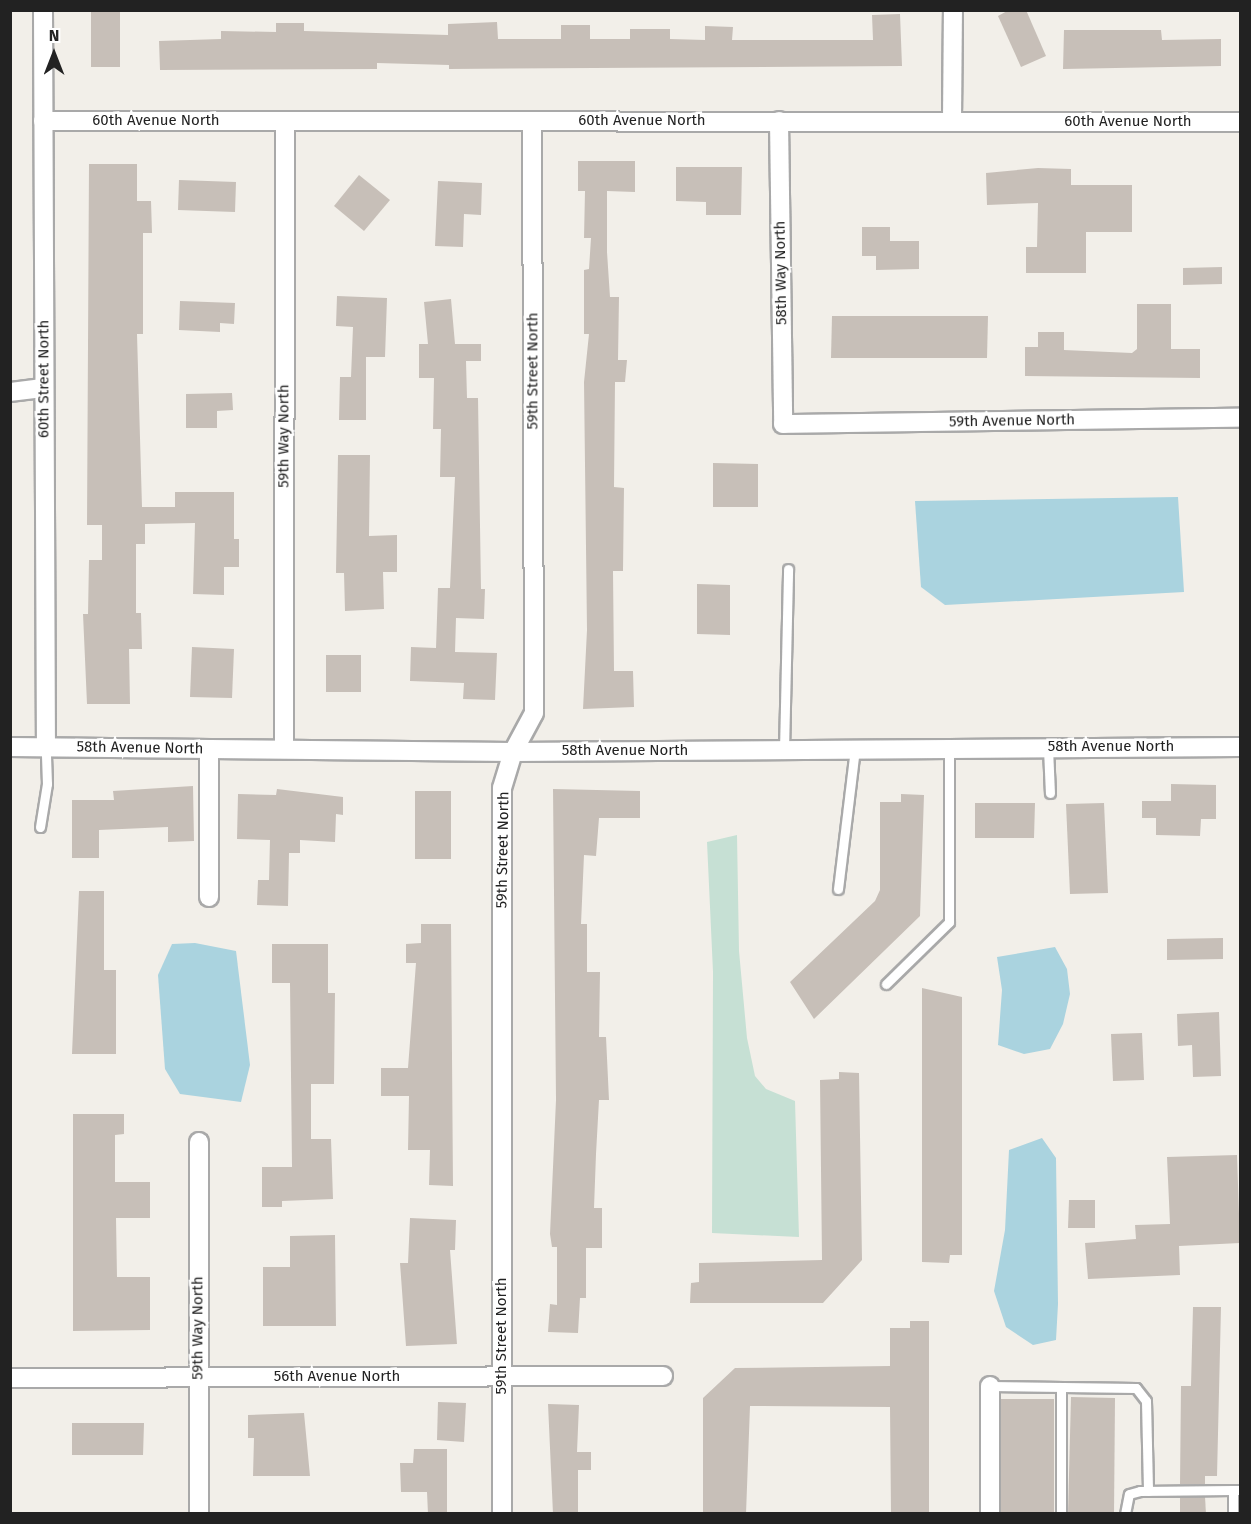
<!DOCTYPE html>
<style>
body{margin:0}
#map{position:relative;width:1251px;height:1524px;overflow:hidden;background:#f2efe9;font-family:"Fira Sans",sans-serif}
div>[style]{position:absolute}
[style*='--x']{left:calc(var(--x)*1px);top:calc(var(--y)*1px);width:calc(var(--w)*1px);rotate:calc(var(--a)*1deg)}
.wetland>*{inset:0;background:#c6e0d4}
.water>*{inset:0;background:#aad3df}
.building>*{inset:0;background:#c7bfb8}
.roads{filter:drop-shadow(2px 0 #a9a9a9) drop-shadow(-2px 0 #a9a9a9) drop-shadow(0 2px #a9a9a9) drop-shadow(0 -2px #a9a9a9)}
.lane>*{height:9px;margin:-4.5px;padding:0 4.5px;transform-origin:4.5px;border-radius:4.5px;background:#fff}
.street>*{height:18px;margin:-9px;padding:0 9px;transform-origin:9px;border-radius:9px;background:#fff}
span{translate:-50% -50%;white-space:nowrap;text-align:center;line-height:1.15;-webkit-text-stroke:5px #fff;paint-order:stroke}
.street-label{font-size:15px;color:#222}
.frame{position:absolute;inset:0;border:12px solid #222;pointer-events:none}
.north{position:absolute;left:24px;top:24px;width:60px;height:60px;-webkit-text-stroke:4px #fff;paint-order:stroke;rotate:0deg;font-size:16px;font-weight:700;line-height:24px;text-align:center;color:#222}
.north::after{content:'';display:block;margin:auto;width:21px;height:27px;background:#222;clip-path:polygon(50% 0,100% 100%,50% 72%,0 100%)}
</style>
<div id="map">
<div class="wetland">
<i style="clip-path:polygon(737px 835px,739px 951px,747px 1038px,755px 1076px,766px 1089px,795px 1101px,799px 1237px,712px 1233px,713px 972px,707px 842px)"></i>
</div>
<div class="water">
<i style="clip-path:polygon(1178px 497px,1184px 592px,945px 605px,921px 587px,915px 501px)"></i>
<i style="clip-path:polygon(195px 943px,236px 951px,250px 1065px,241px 1102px,180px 1094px,165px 1069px,158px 975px,172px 944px)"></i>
<i style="clip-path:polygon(1055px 947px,1067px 969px,1070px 994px,1063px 1024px,1050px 1049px,1024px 1054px,998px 1045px,1002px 990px,997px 957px)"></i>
<i style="clip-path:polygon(1042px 1138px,1056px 1158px,1058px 1304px,1056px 1340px,1033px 1345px,1006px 1327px,994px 1291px,1005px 1230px,1009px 1150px)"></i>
</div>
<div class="building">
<i style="clip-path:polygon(91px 10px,120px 10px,120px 67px,91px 67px)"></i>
<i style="clip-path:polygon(1009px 10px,1026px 10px,1046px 56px,1021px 67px,998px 16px)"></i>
<i style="clip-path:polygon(900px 14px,902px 66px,449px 69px,449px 65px,377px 63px,377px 69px,160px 70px,159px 41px,221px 39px,221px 31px,276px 32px,276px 23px,304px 23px,304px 31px,448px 35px,448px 24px,497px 22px,498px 39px,561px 39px,561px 25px,590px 25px,590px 39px,630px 39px,630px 29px,670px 29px,670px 39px,705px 40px,705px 26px,733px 27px,732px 40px,873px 40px,872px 15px)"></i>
<i style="clip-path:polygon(1064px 30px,1161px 30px,1162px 40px,1221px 39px,1221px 66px,1063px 69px)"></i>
<i style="clip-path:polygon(578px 161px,635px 161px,635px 192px,607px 191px,607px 252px,610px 297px,619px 297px,618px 360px,627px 360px,625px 382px,615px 382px,614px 487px,624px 488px,623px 571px,613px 571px,614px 671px,633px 671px,634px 707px,583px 709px,587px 630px,584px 382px,589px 334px,584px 334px,584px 270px,589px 269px,591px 238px,584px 238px,585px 191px,578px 191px)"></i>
<i style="clip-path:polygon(89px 164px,137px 164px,137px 201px,151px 201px,152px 233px,143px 233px,143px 334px,137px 334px,142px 507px,175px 507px,175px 492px,234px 492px,234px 539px,239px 539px,239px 567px,224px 567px,224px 595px,193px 594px,195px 523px,145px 524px,145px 544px,136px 544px,136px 613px,141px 613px,142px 649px,129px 649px,130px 704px,87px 704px,83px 614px,88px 614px,89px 560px,102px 560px,102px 525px,87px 525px)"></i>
<i style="clip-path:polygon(676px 167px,742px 167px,741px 215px,706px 215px,706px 202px,676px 201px)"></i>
<i style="clip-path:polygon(1038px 168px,1071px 169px,1071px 185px,1132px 185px,1132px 232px,1086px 232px,1086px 273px,1026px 273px,1026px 247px,1037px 247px,1038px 203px,987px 205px,986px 173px)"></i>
<i style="clip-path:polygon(359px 175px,390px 200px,364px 231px,334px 206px)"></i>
<i style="clip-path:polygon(179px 180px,236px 182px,235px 212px,178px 210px)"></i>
<i style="clip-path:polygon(438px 181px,482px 183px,481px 215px,464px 214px,463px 247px,435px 246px)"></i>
<i style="clip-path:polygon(862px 227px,890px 227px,890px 241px,919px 241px,919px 269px,876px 270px,876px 256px,862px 256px)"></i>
<i style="clip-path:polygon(1222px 267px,1222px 284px,1183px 285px,1183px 268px)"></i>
<i style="clip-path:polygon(337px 296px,387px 298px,385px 357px,366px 357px,366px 420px,339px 420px,340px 377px,351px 377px,353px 327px,336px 326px)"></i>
<i style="clip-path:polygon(451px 299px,455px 344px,481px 344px,481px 361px,466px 361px,467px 398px,478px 398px,481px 589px,485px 589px,484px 619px,456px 618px,455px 652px,497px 653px,495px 700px,463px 699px,464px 683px,410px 681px,411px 647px,436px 648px,438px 588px,450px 588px,455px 477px,440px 477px,441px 429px,433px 429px,434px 378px,419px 378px,419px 344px,428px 344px,424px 302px)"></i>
<i style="clip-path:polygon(180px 301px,235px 303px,234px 324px,220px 323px,220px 332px,179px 330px)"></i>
<i style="clip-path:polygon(1137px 304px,1171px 304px,1171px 349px,1200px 349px,1200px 378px,1025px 376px,1025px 347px,1038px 347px,1038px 332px,1064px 332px,1064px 350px,1132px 353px,1137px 349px)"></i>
<i style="clip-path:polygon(832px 316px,988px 316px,987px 358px,831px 358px)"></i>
<i style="clip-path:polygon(232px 393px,233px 410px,217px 411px,217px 428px,186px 428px,186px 394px)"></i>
<i style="clip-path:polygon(338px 455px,370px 455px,369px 536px,397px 535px,397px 572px,383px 572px,384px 609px,345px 611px,344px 573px,336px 573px)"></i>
<i style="clip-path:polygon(713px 463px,758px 464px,758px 507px,713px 507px)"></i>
<i style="clip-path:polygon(697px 584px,730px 585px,730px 635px,697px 634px)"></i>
<i style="clip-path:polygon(192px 647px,234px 649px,232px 698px,190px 697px)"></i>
<i style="clip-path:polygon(326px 655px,361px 655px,361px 692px,326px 692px)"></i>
<i style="clip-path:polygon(1171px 784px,1216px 785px,1216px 819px,1201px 819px,1200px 836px,1156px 835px,1156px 818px,1142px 818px,1142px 801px,1171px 801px)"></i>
<i style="clip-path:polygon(193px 786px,194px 841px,168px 842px,168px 827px,99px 830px,99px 858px,72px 858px,72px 800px,114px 800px,113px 791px)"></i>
<i style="clip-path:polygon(277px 789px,343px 797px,343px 815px,336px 814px,335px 842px,300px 840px,300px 853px,289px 853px,288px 906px,257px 905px,258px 880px,269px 880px,270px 840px,237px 839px,238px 794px,276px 795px)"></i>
<i style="clip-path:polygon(553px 789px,640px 791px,640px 818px,599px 818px,596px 856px,584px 855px,581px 924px,587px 924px,587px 972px,600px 972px,599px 1037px,606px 1037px,609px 1100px,599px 1100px,596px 1154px,594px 1208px,602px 1208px,602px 1248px,586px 1248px,586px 1298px,580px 1298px,578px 1333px,548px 1332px,550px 1304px,557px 1305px,557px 1247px,552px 1247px,550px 1234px,556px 1100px)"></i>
<i style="clip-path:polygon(415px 791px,451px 791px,451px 859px,415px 859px)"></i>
<i style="clip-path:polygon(901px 794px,924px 795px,920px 916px,814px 1019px,790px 982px,875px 901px,880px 890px,880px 802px,901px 802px)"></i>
<i style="clip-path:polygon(975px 803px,1035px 803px,1034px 838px,975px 838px)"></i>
<i style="clip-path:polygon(1104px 803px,1108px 893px,1070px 894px,1066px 804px)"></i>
<i style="clip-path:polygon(79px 891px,104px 891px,104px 970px,116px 970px,116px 1054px,72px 1054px)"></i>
<i style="clip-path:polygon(421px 924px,451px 924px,453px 1186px,429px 1185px,430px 1150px,408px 1150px,409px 1096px,381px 1096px,381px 1068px,408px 1068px,416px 963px,406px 963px,406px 944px,421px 943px)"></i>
<i style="clip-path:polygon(1223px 938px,1223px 959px,1167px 960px,1167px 939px)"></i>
<i style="clip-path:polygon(272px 944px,328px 944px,328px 993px,335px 993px,334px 1084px,311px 1084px,311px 1139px,331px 1139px,333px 1199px,282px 1201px,282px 1207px,262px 1207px,262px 1167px,292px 1167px,290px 983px,272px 983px)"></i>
<i style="clip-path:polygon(922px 988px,962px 997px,962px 1255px,950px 1255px,949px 1263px,922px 1262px)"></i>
<i style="clip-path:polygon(1219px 1012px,1221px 1076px,1193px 1077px,1192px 1045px,1178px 1046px,1177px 1014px)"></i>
<i style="clip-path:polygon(1142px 1033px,1144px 1080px,1113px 1081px,1111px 1034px)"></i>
<i style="clip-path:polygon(839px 1072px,859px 1073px,862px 1260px,823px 1303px,690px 1303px,691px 1283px,699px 1282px,699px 1263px,822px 1260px,820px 1080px,839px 1079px)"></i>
<i style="clip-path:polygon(73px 1114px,124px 1114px,124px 1134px,115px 1135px,115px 1182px,150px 1182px,150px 1218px,116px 1218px,117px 1277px,150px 1277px,150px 1330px,73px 1331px)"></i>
<i style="clip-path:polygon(1237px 1155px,1240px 1243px,1179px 1246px,1180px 1275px,1088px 1279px,1085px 1243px,1136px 1239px,1135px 1225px,1170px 1224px,1167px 1157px)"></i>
<i style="clip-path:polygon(1069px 1200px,1095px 1200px,1095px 1228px,1068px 1228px)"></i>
<i style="clip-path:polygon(410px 1218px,456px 1220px,455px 1250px,450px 1250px,457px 1344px,406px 1346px,400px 1263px,408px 1263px)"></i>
<i style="clip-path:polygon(335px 1235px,336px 1326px,263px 1326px,263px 1267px,290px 1267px,290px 1236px)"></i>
<i style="clip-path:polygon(1193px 1307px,1221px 1307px,1217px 1476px,1205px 1476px,1205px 1484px,1180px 1484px,1181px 1386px,1191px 1386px)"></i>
<i style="clip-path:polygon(910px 1321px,929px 1321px,929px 1514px,891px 1514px,890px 1407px,750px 1406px,746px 1514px,703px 1514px,703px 1398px,735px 1368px,890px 1366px,890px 1328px,910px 1328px)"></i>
<i style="clip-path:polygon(1071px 1397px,1115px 1398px,1114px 1514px,1068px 1514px)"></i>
<i style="clip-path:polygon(1001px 1399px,1054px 1399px,1054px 1514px,1001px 1514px)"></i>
<i style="clip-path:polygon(438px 1402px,466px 1403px,464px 1442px,437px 1440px)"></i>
<i style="clip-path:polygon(548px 1404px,579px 1405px,577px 1452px,591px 1452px,591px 1470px,578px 1470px,578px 1514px,553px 1514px)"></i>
<i style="clip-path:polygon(304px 1413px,310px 1476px,253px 1476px,254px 1438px,248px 1438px,248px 1415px)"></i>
<i style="clip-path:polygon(72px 1423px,144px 1423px,143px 1455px,72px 1455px)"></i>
<i style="clip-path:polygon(414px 1449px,447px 1449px,447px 1514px,428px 1514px,427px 1492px,401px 1492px,400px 1463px,413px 1463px)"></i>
<i style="clip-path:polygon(1180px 1497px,1205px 1497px,1206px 1514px,1180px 1514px)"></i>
</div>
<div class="roads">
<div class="lane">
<i style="--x:1048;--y:748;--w:45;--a:87.5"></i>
<i style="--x:784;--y:750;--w:181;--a:-88.7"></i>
<i style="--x:40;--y:827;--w:44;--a:-80.8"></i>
<i style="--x:47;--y:784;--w:37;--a:-92"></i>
<i style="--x:838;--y:889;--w:141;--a:-83.1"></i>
<i style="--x:886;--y:984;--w:88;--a:-44.5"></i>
<i style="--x:949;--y:922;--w:173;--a:-90"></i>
<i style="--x:990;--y:1386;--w:146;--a:0.8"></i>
<i style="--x:1136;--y:1388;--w:16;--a:52"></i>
<i style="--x:1146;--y:1401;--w:90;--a:88.7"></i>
<i style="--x:1061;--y:1387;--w:127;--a:90"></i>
<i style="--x:1125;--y:1514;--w:20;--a:-79"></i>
<i style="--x:1129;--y:1494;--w:11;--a:-15"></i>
<i style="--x:1140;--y:1491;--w:93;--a:-0.6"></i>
<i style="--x:1233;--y:1514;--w:24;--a:-90"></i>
<i style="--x:1233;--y:1490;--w:7;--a:0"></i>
</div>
<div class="street">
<i style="--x:43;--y:10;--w:737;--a:89.77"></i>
<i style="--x:43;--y:121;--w:1197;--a:0.05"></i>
<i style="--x:779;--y:121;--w:303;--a:89.2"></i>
<i style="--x:783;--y:424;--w:457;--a:-0.8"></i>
<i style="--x:952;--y:121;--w:111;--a:-89.5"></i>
<i style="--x:10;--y:392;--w:34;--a:-7"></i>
<i style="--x:10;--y:747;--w:503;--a:0.57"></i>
<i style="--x:513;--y:752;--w:727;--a:-0.39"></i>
<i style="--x:209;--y:749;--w:148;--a:90"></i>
<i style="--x:284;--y:749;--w:627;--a:-89.91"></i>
<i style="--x:10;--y:1378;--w:653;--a:-0.18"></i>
<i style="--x:990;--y:1386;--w:128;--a:90"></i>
<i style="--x:199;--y:1514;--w:372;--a:-90"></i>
<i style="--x:502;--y:1514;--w:726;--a:-90"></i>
<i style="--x:502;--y:788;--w:38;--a:-73"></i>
<i style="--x:513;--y:752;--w:44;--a:-61.7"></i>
<i style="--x:534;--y:713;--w:592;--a:-90.19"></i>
</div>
</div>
<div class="street-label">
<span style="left:156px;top:121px">60th Avenue North</span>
<span style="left:642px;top:121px">60th Avenue North</span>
<span style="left:1128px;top:122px">60th Avenue North</span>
<span style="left:781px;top:273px;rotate:-91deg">58th Way North</span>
<span style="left:533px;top:371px;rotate:-90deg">59th Street North</span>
<span style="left:44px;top:379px;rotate:-90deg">60th Street North</span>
<span style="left:1012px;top:421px;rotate:-1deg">59th Avenue North</span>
<span style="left:284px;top:436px;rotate:-90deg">59th Way North</span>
<span style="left:1111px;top:747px">58th Avenue North</span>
<span style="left:140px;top:748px;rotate:1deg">58th Avenue North</span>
<span style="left:625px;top:751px">58th Avenue North</span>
<span style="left:503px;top:850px;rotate:-89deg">59th Street North</span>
<span style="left:198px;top:1328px;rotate:-90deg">59th Way North</span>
<span style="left:502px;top:1336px;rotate:-90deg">59th Street North</span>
<span style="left:337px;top:1377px">56th Avenue North</span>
</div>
<div class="frame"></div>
<div class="north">N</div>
</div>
